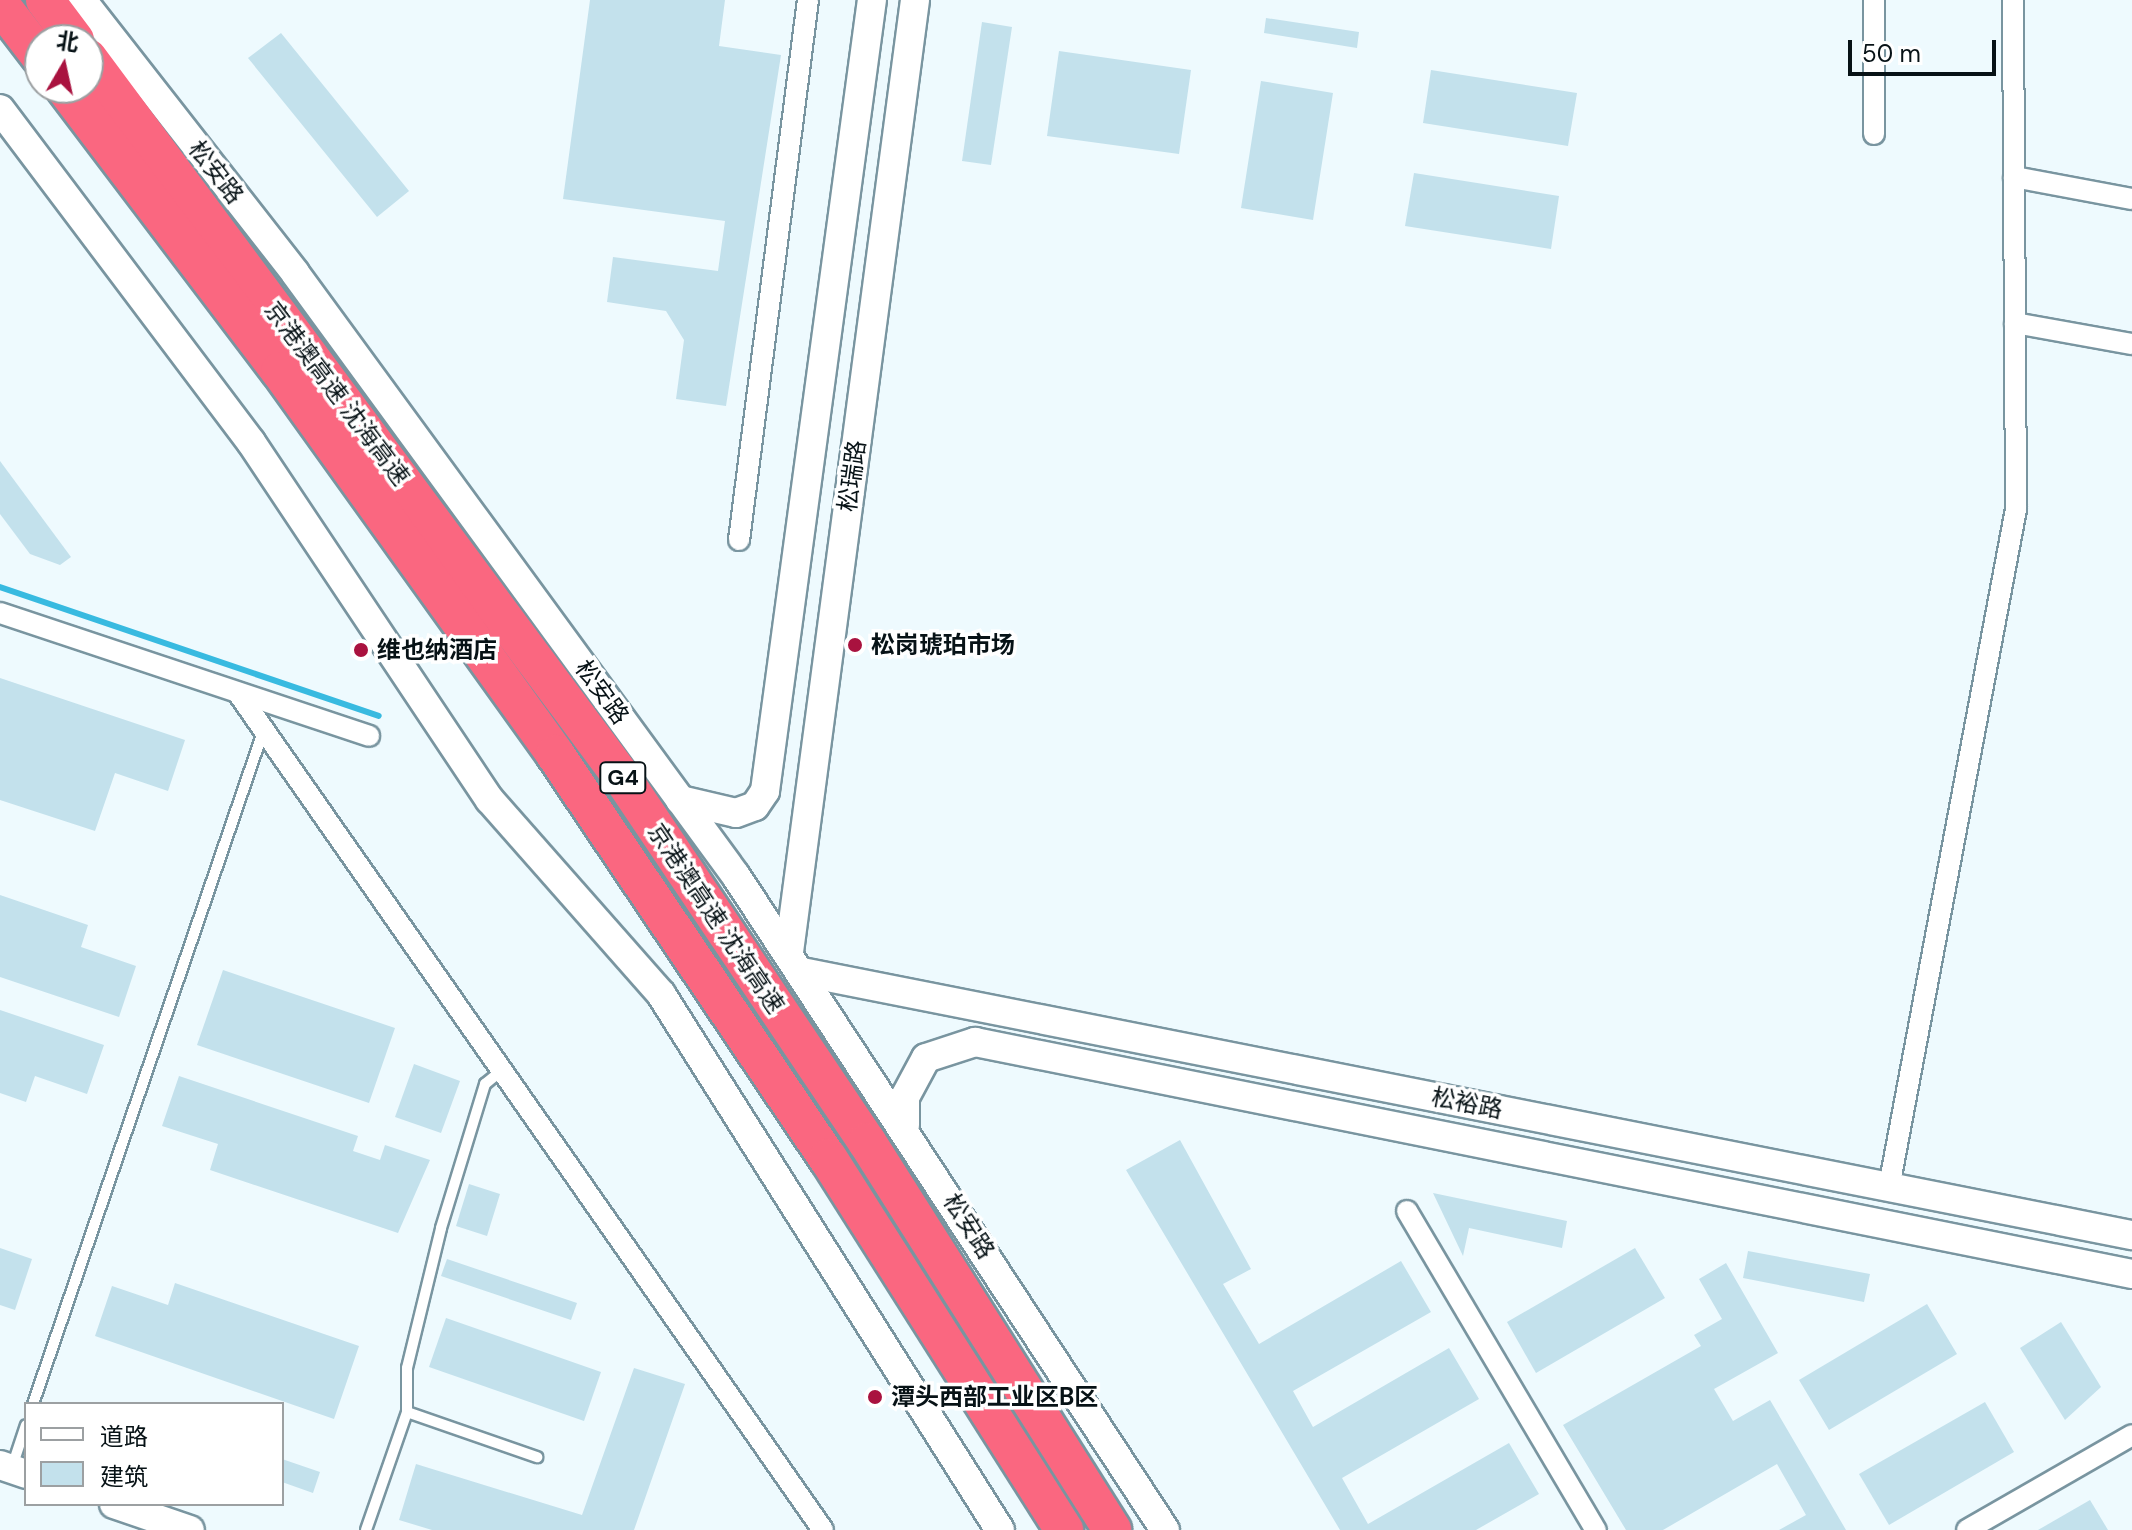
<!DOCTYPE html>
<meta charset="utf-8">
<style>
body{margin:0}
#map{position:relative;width:2132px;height:1530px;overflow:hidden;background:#eefafe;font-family:"DM Sans","Noto Sans SC",sans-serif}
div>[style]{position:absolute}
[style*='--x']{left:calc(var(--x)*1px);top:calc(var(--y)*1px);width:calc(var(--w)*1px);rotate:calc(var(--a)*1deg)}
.stream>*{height:6px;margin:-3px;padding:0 3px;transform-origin:3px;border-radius:3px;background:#38bae0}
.building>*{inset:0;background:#c3e1ec}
.roads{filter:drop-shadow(2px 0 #7995a0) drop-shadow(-2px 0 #7995a0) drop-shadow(0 2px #7995a0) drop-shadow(0 -2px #7995a0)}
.lane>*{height:10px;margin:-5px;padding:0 5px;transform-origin:5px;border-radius:5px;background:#fff}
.street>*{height:20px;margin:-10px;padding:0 10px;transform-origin:10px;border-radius:10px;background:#fff}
.secondary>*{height:28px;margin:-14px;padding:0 14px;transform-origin:14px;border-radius:14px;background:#fff}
.highway>*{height:38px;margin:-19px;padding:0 19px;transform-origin:19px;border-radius:19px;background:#fa6780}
.dots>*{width:22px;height:22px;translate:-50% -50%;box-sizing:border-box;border:4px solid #fff;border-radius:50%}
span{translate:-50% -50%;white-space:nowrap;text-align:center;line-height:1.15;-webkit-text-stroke:7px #fff;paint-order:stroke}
.shield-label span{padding:2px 6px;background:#fff;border:2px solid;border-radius:6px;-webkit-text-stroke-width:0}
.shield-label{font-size:22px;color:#071216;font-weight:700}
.street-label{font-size:24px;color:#071216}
.poi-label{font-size:24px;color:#071216;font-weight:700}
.left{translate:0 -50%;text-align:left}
.legend{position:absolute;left:24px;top:1402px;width:260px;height:104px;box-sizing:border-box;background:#fff;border:2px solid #9ca0a2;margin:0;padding:10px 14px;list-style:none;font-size:24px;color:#071216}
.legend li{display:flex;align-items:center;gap:16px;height:40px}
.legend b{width:40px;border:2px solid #9ca0a2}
.north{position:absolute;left:24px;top:24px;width:80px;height:80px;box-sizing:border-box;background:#fff;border:2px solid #9ca0a2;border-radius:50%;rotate:9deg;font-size:22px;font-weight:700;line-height:32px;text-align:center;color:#071216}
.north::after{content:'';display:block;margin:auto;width:28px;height:36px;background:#a9123f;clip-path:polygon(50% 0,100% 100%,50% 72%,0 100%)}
.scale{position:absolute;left:1848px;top:40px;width:148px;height:36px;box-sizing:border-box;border:4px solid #071216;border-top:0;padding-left:10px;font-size:24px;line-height:28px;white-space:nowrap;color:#071216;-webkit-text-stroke:6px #fff;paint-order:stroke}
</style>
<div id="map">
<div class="stream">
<i style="--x:0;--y:587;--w:400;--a:18.8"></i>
</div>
<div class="building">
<i style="clip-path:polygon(590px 0,725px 0,719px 46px,781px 55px,726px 406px,676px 399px,684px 340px,666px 311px,607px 302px,613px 257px,718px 271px,725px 221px,563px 199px)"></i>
<i style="clip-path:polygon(1266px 18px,1359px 32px,1357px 48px,1264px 33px)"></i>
<i style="clip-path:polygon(982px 22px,1012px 27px,991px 165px,962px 161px)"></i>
<i style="clip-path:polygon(281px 33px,409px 191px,377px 217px,248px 58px)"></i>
<i style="clip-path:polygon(1059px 51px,1191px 70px,1179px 154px,1047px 136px)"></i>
<i style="clip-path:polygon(1431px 70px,1577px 93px,1568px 146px,1423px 123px)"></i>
<i style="clip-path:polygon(1261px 81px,1333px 93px,1313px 220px,1241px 208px)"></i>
<i style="clip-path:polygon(1414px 173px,1559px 196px,1551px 249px,1405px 226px)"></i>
<i style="clip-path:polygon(0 461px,71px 557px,60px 565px,30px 554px,0 514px)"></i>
<i style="clip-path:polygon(0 678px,185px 740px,168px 791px,115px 773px,95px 831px,0 800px)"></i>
<i style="clip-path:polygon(0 895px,88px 925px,81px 947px,136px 966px,119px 1017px,0 977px)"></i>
<i style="clip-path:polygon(223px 970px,395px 1028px,369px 1103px,197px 1045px)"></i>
<i style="clip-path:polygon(0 1010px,104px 1045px,87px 1094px,35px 1076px,26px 1102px,0 1093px)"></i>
<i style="clip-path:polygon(414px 1064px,460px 1081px,441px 1133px,395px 1117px)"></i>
<i style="clip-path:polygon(179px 1076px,358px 1136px,353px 1151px,380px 1160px,385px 1145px,430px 1160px,398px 1233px,210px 1170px,218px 1144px,162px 1126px)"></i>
<i style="clip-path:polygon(1180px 1140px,1251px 1269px,1223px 1284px,1259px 1344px,1401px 1261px,1431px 1312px,1293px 1391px,1313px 1427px,1449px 1348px,1479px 1399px,1342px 1478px,1368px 1524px,1509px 1443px,1539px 1494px,1476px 1530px,1340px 1530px,1126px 1170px)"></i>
<i style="clip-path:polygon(469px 1184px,500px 1194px,487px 1236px,456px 1226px)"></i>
<i style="clip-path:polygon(1433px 1193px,1567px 1221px,1562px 1248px,1469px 1228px,1463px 1256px)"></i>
<i style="clip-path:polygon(0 1248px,32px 1259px,15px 1310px,0 1305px)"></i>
<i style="clip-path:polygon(1635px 1248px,1665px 1298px,1536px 1373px,1507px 1322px)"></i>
<i style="clip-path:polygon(1748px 1251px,1870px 1274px,1864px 1302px,1743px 1278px)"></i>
<i style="clip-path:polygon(447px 1259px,577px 1303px,571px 1320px,441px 1276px)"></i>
<i style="clip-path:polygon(1726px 1263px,1778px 1353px,1714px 1389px,1733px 1421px,1770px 1400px,1846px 1530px,1779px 1530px,1806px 1515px,1777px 1464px,1663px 1530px,1626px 1530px,1563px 1425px,1701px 1346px,1694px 1335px,1722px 1319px,1699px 1279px)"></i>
<i style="clip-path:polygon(175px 1283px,359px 1346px,334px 1419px,95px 1336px,112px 1286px,168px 1305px)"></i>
<i style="clip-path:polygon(1927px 1304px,1957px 1354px,1829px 1430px,1799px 1380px)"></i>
<i style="clip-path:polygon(446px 1318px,601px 1372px,584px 1421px,429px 1367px)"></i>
<i style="clip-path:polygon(2061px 1322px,2101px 1387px,2065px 1420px,2020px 1348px)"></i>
<i style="clip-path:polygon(634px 1368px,685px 1384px,634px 1530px,432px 1530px,399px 1520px,416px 1464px,582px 1515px)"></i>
<i style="clip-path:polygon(1985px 1402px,2014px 1452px,1889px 1525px,1859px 1474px)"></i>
<i style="clip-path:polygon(282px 1459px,320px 1472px,313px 1493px,282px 1482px)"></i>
<i style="clip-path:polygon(2090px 1500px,2108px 1530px,2038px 1530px)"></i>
</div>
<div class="roads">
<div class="lane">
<i style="--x:33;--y:1404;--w:713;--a:-71.11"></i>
<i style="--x:407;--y:1412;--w:44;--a:-90"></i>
<i style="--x:407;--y:1368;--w:144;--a:-76.3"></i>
<i style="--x:441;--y:1228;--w:151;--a:-73"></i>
<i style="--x:485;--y:1084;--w:22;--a:-39"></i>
<i style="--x:12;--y:1467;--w:44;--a:-71.6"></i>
<i style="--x:366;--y:1530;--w:125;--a:-70.8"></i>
<i style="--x:407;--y:1412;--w:138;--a:19.1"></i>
</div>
<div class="street">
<i style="--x:1874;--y:0;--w:134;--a:90"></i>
<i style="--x:2014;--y:177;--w:120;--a:10.6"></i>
<i style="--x:2015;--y:323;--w:119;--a:10.2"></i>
<i style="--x:739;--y:540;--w:544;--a:-82.72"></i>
<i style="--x:0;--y:613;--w:389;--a:18.4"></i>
<i style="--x:238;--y:693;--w:1021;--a:55.05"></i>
<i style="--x:1889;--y:1187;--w:690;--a:-79.39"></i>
<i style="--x:2016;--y:509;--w:509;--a:-90.34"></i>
<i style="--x:1407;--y:1211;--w:371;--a:59.4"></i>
<i style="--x:1967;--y:1530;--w:190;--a:-29.9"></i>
</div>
<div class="secondary">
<i style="--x:82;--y:0;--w:346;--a:52"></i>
<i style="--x:295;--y:273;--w:747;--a:53.82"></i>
<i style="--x:736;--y:876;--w:782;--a:56.74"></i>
<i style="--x:0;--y:109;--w:417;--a:53"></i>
<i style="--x:251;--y:442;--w:430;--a:56.3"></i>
<i style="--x:490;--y:800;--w:259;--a:48.6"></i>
<i style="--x:661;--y:994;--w:634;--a:57.69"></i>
<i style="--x:680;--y:800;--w:57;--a:13.1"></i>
<i style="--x:736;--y:813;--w:20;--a:-20"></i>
<i style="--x:755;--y:806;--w:18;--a:-56"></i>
<i style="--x:765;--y:791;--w:798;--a:-82.3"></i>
<i style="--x:789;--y:952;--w:960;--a:-82.46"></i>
<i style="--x:802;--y:972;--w:1356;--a:11.19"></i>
<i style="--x:905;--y:1125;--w:28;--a:-90"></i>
<i style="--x:905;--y:1097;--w:44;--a:-61.7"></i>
<i style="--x:926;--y:1058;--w:52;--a:-18.1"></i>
<i style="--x:975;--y:1042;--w:1180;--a:11.34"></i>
<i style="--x:0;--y:1465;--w:28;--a:19"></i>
<i style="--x:114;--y:1504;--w:80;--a:18.9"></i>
</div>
<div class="highway">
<i style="--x:45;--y:0;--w:50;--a:53.1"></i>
<i style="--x:0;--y:4;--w:66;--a:52.4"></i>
<i style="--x:88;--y:58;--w:898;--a:53.42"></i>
<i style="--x:623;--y:779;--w:437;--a:56.1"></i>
<i style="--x:867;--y:1142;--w:459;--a:57.7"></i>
<i style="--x:65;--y:88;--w:355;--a:52.8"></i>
<i style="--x:280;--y:371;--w:472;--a:54.3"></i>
<i style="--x:555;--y:754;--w:488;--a:56"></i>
<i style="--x:828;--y:1158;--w:441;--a:57.6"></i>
</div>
</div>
<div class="dots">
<i style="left:855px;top:645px;background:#a9123f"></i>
<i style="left:361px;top:650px;background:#a9123f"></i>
<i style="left:875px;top:1397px;background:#a9123f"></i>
</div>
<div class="shield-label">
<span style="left:623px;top:778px">G4</span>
</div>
<div class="street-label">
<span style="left:216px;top:172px;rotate:52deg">松安路</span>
<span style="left:337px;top:393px;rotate:53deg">京港澳高速 沈海高速</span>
<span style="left:852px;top:476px;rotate:-82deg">松瑞路</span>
<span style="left:602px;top:692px;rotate:54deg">松安路</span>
<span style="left:716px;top:918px;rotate:56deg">京港澳高速 沈海高速</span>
<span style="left:1467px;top:1103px;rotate:11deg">松裕路</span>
<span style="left:969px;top:1226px;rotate:57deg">松安路</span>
</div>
<div class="poi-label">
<span class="left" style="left:871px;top:645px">松岗琥珀市场</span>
<span class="left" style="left:377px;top:650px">维也纳酒店</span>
<span class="left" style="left:891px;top:1397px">潭头西部工业区B区</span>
</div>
<ul class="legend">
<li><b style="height:10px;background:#fff"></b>道路</li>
<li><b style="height:22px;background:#c3e1ec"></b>建筑</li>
</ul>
<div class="north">北</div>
<div class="scale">50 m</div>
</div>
